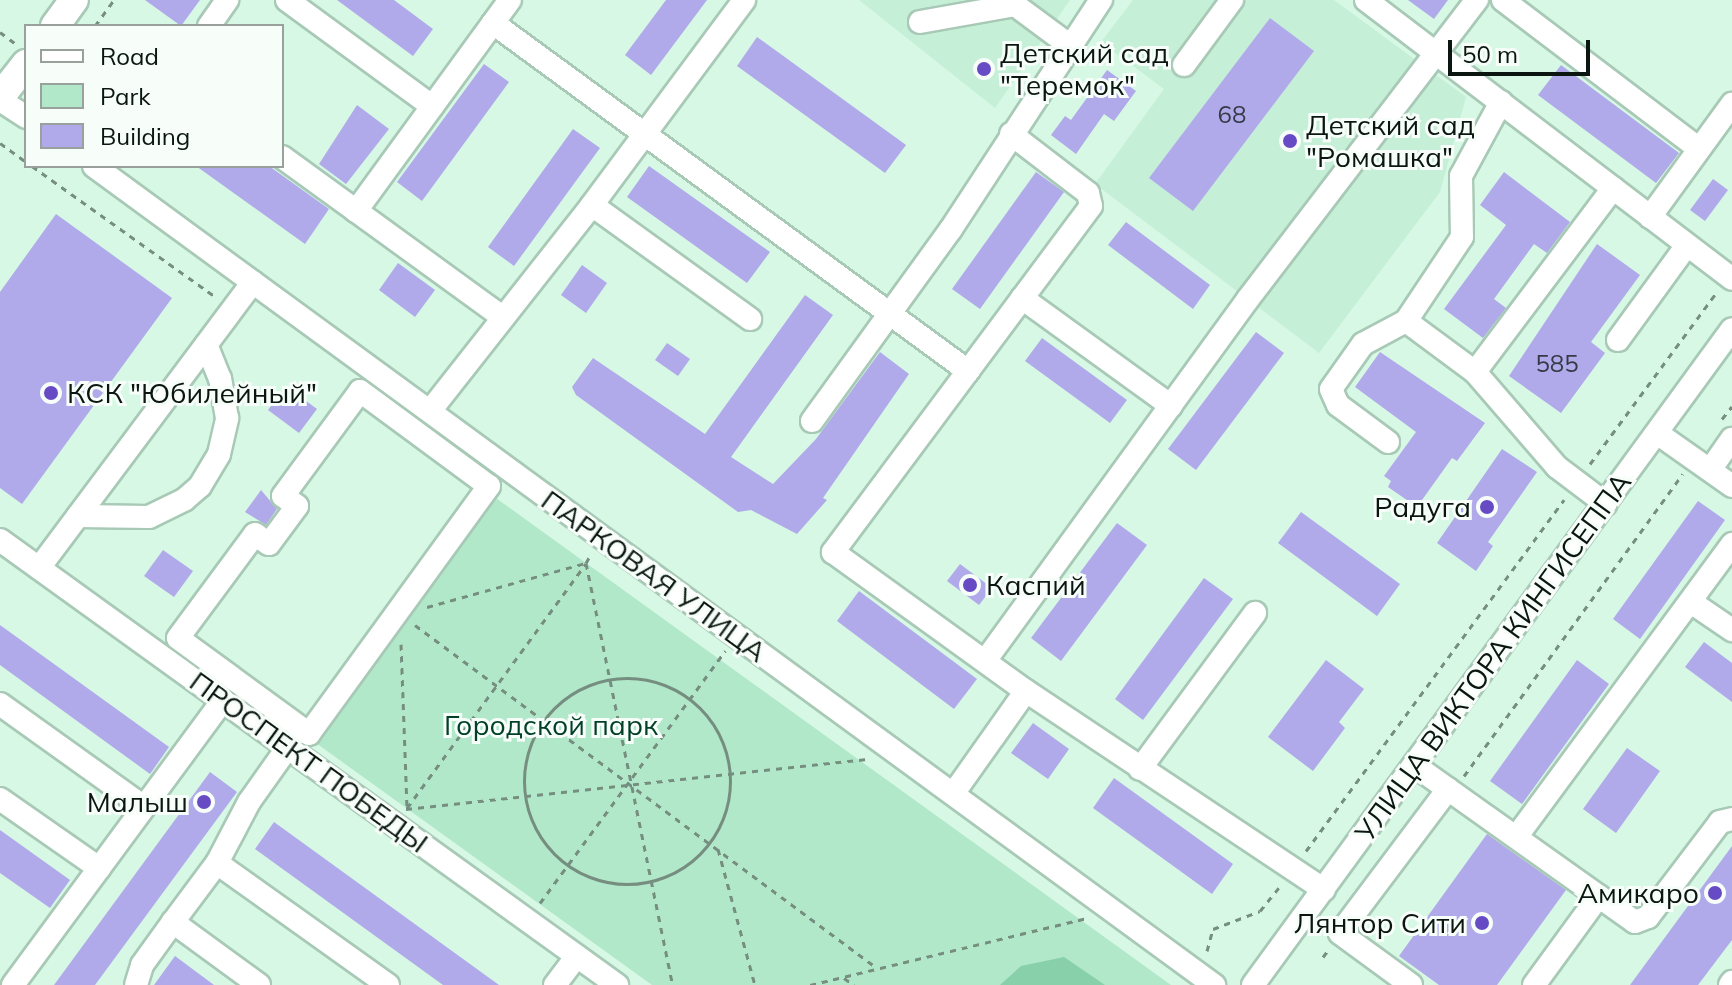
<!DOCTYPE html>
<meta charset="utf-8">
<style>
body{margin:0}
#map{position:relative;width:1732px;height:985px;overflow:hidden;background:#d6f8e4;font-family:Mulish,sans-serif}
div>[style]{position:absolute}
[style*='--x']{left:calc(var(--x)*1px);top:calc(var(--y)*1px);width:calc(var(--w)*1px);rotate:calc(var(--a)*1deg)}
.built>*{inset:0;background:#c5efd7}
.green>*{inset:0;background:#b2e8ca}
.water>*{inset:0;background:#88d0aa}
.building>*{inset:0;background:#b1aaea}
.path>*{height:3px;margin-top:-1.5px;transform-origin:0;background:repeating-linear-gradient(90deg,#768e80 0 6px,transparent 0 12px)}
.path>.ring{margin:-1.5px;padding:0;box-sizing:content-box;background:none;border:3px solid #768e80;border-radius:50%}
.roads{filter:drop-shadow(2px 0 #a8c9b6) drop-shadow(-2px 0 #a8c9b6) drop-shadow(0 2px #a8c9b6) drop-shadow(0 -2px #a8c9b6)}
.minor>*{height:22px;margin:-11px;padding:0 11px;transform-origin:11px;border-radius:11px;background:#fff}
.major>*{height:28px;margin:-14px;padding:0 14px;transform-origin:14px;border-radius:14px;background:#fff}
.dots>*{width:22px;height:22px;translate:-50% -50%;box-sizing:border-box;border:4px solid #f7fdf9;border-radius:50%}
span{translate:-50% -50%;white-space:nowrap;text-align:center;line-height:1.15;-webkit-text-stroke:6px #f7fdf9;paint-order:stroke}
.number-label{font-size:24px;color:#343b46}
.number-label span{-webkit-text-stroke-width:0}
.poi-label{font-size:28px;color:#0a160f}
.left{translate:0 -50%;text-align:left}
.right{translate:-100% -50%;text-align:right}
.street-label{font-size:28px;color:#0a160f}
.park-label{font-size:28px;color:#023f27}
.legend{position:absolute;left:24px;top:24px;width:260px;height:144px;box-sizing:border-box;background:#f7fdf9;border:2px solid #98a19b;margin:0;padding:10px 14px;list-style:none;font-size:24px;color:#0a160f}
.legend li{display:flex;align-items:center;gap:16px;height:40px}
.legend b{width:40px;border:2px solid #98a19b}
.scale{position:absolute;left:1448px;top:40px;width:142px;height:36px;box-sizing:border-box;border:4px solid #0a160f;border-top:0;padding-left:10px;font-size:24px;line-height:28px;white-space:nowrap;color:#0a160f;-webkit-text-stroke:6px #f7fdf9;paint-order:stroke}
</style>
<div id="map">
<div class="built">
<i style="clip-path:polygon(859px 0,1070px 0,995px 108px)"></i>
<i style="clip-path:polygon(1133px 0,1334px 0,1466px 97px,1440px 192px,1319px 353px,1095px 184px,1164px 89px,1101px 42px)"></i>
</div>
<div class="green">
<i style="clip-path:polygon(489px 493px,1171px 985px,652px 985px,309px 738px)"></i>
</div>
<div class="water">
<i style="clip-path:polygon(1064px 957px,1105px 985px,1000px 985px,1021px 966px)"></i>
</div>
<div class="building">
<i style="clip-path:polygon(145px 0,200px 0,181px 26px)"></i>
<i style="clip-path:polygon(337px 0,394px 0,433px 29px,413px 56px)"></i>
<i style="clip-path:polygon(666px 0,707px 0,651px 75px,625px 55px)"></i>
<i style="clip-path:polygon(1408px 0,1448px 0,1434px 19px)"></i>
<i style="clip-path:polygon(1270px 18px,1314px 51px,1193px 211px,1149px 178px)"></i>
<i style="clip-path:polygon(757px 37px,906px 145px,885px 173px,737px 66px)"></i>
<i style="clip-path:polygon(484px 64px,509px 82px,422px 201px,397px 182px)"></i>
<i style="clip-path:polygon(1561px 65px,1679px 153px,1656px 183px,1538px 95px)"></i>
<i style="clip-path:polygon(1107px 70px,1136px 91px,1114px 121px,1104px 114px,1076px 154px,1051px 135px,1065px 116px,1071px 120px)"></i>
<i style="clip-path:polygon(357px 105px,389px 129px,346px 184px,319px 164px)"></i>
<i style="clip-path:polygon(573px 129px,600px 148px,514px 266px,488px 247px)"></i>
<i style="clip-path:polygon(196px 166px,269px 166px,329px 209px,305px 244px)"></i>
<i style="clip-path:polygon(649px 166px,770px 252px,747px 283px,627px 197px)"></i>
<i style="clip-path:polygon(1036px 172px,1064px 192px,980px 309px,952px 289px)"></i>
<i style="clip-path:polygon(1504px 172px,1570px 222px,1547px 253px,1534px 244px,1494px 299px,1506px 308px,1483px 338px,1444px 309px,1506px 225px,1480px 205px)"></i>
<i style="clip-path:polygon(1713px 179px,1728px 190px,1705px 221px,1690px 210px)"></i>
<i style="clip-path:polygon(56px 214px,172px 298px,22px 504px,0 488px,0 292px)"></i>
<i style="clip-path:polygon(1126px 222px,1210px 285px,1193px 309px,1108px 245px)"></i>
<i style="clip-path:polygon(1597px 244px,1640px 275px,1591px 342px,1605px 353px,1561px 413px,1509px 376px)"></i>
<i style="clip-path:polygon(398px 263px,435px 290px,415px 317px,379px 290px)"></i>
<i style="clip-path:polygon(582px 265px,607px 283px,586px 313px,561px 295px)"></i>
<i style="clip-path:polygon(805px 295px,833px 315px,731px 457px,773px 484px,816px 439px,880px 352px,909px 374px,823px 498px,827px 500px,797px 534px,751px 510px,738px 512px,576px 395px,572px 387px,593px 358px,705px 434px)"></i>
<i style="clip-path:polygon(1256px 332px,1284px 353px,1196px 470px,1168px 449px)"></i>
<i style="clip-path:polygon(1042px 338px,1127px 400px,1110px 423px,1025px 361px)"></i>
<i style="clip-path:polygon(667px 343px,690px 359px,678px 376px,655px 360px)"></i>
<i style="clip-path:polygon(1380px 352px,1485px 423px,1457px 461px,1452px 458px,1417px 507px,1388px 487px,1391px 481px,1384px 476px,1416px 432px,1355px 387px)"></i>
<i style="clip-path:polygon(286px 386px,317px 409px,299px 433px,268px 410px)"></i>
<i style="clip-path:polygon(1502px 449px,1537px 472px,1488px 542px,1493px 546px,1476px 571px,1437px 543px)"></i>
<i style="clip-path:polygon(261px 490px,277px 509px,266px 525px,245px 512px)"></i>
<i style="clip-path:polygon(1698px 501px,1725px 520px,1640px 639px,1613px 619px)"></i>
<i style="clip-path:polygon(1301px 512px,1400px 584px,1377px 616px,1278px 543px)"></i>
<i style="clip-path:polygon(1117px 523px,1147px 545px,1061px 661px,1031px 638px)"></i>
<i style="clip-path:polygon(163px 550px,193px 571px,174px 597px,144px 576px)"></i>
<i style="clip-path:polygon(960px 564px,992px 588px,979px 605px,947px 581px)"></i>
<i style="clip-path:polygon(1204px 578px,1233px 599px,1143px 720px,1115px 699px)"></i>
<i style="clip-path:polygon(859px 591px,977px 679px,954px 709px,837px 621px)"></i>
<i style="clip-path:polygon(0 625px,169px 747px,150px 774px,0 665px)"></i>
<i style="clip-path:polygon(1704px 642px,1732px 663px,1732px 702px,1685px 667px)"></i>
<i style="clip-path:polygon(1326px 660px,1364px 689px,1339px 722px,1345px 728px,1313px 771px,1268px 737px)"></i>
<i style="clip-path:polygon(1577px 660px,1609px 684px,1522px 804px,1490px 781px)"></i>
<i style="clip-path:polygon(1033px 723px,1069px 749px,1048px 779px,1011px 753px)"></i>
<i style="clip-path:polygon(1627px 748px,1660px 771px,1616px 833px,1583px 809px)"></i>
<i style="clip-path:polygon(210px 772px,237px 792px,95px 985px,54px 985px)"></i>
<i style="clip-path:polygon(1114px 778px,1233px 864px,1212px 894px,1093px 808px)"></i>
<i style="clip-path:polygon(274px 822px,499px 985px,443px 985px,255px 849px)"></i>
<i style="clip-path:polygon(0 830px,70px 880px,50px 908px,0 873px)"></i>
<i style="clip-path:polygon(1487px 834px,1566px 890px,1497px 985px,1439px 985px,1399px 956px)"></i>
<i style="clip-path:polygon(1732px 846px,1732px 940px,1698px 985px,1630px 985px)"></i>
<i style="clip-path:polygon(175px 956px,214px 985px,154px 985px)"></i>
</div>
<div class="path">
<i style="--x:95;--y:26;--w:32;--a:-54"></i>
<i style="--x:0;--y:32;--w:20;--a:37"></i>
<i style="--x:0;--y:143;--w:32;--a:36"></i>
<i style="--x:32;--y:166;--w:227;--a:35.5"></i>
<i style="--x:1722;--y:419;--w:16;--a:-52"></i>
<i style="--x:1590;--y:464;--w:212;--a:-53.6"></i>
<i style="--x:427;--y:607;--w:165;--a:-15.5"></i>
<i style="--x:586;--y:563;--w:10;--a:-61"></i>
<i style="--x:415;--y:625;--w:575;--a:36.59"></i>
<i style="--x:401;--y:644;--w:164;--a:87.9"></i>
<i class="ring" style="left:524px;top:678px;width:203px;height:203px"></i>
<i style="--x:1464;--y:776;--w:373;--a:-54.1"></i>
<i style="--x:407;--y:808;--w:303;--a:-53.8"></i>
<i style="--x:586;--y:563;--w:431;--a:78.4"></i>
<i style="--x:406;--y:809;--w:464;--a:-6.2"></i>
<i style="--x:718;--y:849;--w:141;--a:74.8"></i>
<i style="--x:1306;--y:851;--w:436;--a:-53.7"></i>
<i style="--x:540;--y:903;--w:313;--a:-53.7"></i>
<i style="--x:1207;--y:951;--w:23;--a:-75"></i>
<i style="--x:1213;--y:929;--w:50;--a:-21"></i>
<i style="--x:1260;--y:911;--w:32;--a:-51"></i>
<i style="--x:1323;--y:957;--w:10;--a:-53"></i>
<i style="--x:844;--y:978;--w:12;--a:35"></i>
<i style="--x:810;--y:985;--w:284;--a:-13.6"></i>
</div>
<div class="roads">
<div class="minor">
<i style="--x:287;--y:0;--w:180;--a:36.2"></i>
<i style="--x:1366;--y:0;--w:460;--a:37.3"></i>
<i style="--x:1503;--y:0;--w:246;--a:37.2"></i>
<i style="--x:920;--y:22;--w:97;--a:-10.1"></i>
<i style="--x:1015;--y:5;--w:67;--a:36.5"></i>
<i style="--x:493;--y:23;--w:589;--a:36.23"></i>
<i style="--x:209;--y:26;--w:32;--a:-55"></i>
<i style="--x:1184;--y:65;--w:81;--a:-53.6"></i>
<i style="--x:0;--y:100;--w:31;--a:33"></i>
<i style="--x:1501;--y:102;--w:84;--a:118.4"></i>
<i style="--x:1461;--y:176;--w:61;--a:89.1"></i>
<i style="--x:1462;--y:237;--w:101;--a:123.7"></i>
<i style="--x:1406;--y:321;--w:86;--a:36.5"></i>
<i style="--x:1475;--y:372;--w:125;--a:49.2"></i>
<i style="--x:1557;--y:467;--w:61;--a:37.1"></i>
<i style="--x:1011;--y:134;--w:97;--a:37.5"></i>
<i style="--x:1088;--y:193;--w:13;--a:77"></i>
<i style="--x:1091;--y:206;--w:432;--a:126.7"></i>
<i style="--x:833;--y:552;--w:238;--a:35.8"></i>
<i style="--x:1026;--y:691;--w:358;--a:33.7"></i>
<i style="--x:282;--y:157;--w:272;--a:36"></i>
<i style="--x:94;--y:166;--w:1388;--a:36.18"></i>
<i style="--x:592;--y:205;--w:195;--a:35.8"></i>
<i style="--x:356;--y:211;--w:261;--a:-53.9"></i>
<i style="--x:1650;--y:217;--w:140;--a:-54"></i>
<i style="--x:1022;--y:298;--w:184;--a:35.9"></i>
<i style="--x:1618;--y:340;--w:117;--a:-54"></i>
<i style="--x:1475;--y:372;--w:230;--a:-53.1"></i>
<i style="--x:360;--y:391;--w:160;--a:36.4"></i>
<i style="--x:489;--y:486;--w:306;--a:126"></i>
<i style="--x:309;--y:734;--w:162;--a:-143.8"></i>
<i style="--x:178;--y:638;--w:129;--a:-53.5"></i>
<i style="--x:255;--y:534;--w:17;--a:36"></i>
<i style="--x:269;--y:544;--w:47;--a:-53.6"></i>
<i style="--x:297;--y:506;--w:17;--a:-144"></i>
<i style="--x:283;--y:496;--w:130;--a:-53.7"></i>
<i style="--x:430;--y:411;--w:262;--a:-51.8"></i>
<i style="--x:592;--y:205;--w:255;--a:-53.4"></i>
<i style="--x:812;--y:421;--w:237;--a:-54.1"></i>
<i style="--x:951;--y:229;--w:274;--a:-56.8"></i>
<i style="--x:1657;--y:433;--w:92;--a:35.2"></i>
<i style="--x:1388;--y:442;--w:62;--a:-143.5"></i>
<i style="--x:1338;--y:405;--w:17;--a:-114"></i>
<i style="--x:1331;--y:389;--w:55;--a:-54.6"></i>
<i style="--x:1363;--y:344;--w:49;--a:-28.1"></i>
<i style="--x:1710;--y:470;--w:38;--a:-55"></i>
<i style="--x:78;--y:516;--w:71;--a:0.8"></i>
<i style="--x:149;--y:517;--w:39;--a:-26"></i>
<i style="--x:184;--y:500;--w:21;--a:-41"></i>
<i style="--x:200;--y:486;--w:37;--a:-59"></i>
<i style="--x:219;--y:454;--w:37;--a:-77"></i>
<i style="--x:227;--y:418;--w:40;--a:-100"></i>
<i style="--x:220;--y:379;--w:37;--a:-112"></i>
<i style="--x:0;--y:540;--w:761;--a:35.8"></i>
<i style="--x:39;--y:568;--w:357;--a:-53.2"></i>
<i style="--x:1691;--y:602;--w:50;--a:34.3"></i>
<i style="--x:985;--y:661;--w:447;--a:-54"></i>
<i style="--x:1248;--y:299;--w:377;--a:-52.6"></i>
<i style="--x:0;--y:704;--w:177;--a:35.6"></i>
<i style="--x:1414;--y:765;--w:271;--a:35.4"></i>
<i style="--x:1635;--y:922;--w:14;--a:-21"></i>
<i style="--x:1648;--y:917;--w:119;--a:-52.8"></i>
<i style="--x:1720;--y:822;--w:12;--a:-14"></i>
<i style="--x:1140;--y:769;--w:194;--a:-53.6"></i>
<i style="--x:953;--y:794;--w:126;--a:-54.7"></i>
<i style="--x:0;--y:799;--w:121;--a:34.9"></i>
<i style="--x:1517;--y:836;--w:363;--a:-53.6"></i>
<i style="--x:217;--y:863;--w:69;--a:-62.3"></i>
<i style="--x:249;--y:802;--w:67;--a:-54.7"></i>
<i style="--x:13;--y:985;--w:354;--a:-53.6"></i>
<i style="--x:136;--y:985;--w:21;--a:-73"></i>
<i style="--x:142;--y:965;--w:53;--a:-54.2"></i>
<i style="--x:259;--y:985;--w:107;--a:-143.8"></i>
<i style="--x:173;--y:922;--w:74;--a:-53.3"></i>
<i style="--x:217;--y:863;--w:210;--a:35.5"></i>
<i style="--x:555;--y:985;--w:36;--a:-53"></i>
<i style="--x:1253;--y:985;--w:812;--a:-53.86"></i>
<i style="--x:1411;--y:985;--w:88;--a:-143.8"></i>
<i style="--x:1340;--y:933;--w:180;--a:-53.1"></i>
<i style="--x:1534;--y:985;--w:110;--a:-53.9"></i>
<i style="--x:1730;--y:985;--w:4;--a:-56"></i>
</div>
<div class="major">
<i style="--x:55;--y:26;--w:32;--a:-54"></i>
<i style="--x:0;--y:97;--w:42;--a:-51.8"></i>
</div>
</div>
<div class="dots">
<i style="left:984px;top:69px;background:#674bc4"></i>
<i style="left:1290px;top:141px;background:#674bc4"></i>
<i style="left:51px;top:393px;background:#674bc4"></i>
<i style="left:1487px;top:507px;background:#674bc4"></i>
<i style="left:970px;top:585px;background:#674bc4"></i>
<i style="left:204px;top:802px;background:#674bc4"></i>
<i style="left:1715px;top:893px;background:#674bc4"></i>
<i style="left:1482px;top:923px;background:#674bc4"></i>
</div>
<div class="number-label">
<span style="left:1232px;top:115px">68</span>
<span style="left:1557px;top:364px">585</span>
</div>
<div class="poi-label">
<span class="left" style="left:1000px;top:69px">Детский сад<br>"Теремок"</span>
<span class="left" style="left:1306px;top:141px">Детский сад<br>"Ромашка"</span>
<span class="left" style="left:67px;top:393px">КСК "Юбилейный"</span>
<span class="right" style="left:1471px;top:507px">Радуга</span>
<span class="left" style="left:986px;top:585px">Каспий</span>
<span class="right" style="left:188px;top:802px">Малыш</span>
<span class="right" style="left:1699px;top:893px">Амикаро</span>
<span class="right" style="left:1466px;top:923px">Лянтор Сити</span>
</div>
<div class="street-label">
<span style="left:654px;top:576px;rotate:36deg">ПАРКОВАЯ УЛИЦА</span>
<span style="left:1493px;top:657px;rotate:-54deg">УЛИЦА ВИКТОРА КИНГИСЕППА</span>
<span style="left:309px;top:762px;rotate:36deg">ПРОСПЕКТ ПОБЕДЫ</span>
</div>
<div class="park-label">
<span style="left:551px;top:725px">Городской парк</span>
</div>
<ul class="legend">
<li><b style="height:10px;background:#fff"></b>Road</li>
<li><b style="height:22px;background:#b2e8ca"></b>Park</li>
<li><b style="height:22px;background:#b1aaea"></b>Building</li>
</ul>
<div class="scale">50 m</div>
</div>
